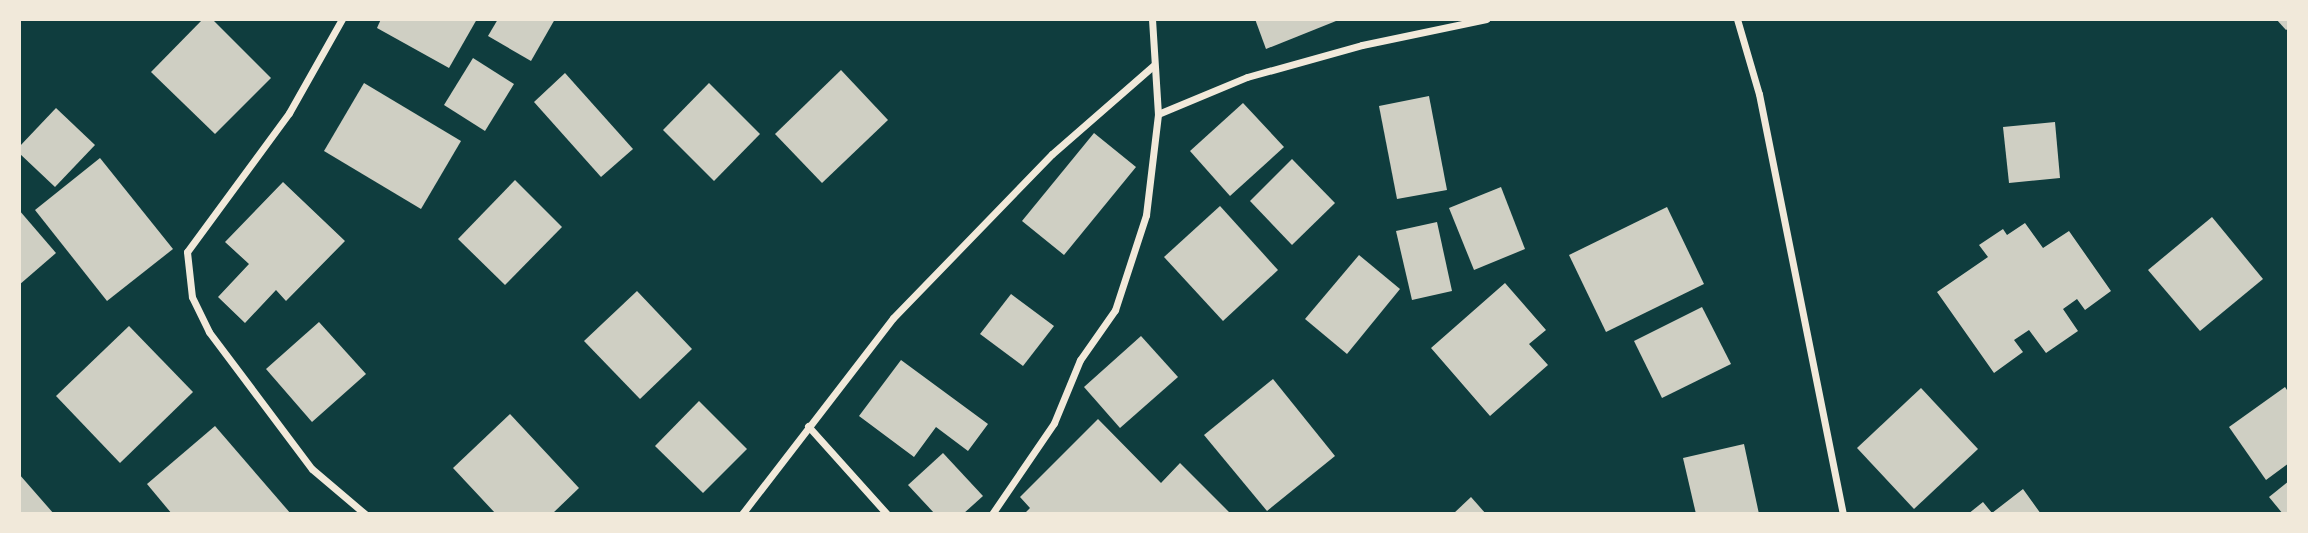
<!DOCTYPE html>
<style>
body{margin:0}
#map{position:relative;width:2308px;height:533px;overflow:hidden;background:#0f3d3e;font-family:Roboto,sans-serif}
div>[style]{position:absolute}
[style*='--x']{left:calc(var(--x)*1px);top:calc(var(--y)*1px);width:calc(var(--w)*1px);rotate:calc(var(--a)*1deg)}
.building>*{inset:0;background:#cfcfc3}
.minor>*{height:7px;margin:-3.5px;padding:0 3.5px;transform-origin:3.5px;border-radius:3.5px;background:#f1e9da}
span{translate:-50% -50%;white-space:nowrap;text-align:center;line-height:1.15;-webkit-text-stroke:5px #f1e9da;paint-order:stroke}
.frame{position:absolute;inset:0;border:21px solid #f1e9da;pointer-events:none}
</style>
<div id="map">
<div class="building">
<i style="clip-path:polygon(203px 19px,212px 19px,271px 78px,215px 134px,151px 72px)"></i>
<i style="clip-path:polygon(381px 19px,477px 19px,449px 68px,377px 28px)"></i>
<i style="clip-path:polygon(498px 19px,555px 19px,531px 61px,488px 36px)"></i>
<i style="clip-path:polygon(1255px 19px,1341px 19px,1266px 49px)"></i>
<i style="clip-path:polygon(2276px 19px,2289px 19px,2289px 28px,2286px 30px)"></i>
<i style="clip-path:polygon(473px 58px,514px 84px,485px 131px,444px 105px)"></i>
<i style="clip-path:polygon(841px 70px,888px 120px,822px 183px,775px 134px)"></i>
<i style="clip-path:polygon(565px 73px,633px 149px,601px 177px,534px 102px)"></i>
<i style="clip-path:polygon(364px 83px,461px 141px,421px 209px,324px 151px)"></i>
<i style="clip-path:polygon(709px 83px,760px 134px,714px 181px,663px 130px)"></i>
<i style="clip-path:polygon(1429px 96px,1447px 190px,1397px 199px,1379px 106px)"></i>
<i style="clip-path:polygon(1243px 103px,1284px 147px,1230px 196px,1190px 151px)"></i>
<i style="clip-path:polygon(56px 108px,95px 145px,55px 187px,19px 153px,19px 147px)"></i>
<i style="clip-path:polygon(2055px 122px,2060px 178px,2009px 183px,2003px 127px)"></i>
<i style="clip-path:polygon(1094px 133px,1136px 167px,1064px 255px,1022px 221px)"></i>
<i style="clip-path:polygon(100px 158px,173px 249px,107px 301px,35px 210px)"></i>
<i style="clip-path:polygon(1292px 159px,1335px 203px,1292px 245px,1250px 201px)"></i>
<i style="clip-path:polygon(515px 180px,562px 227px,505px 285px,458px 239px)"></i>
<i style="clip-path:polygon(283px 182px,345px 241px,286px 301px,276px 290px,245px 323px,218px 297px,249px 264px,225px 242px)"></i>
<i style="clip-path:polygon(1501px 187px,1525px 249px,1474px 270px,1449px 208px)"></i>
<i style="clip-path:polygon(1220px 206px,1278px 270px,1223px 321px,1164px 257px)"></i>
<i style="clip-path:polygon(1667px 207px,1704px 284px,1606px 332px,1569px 255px)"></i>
<i style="clip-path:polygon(19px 210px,56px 253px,19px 285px)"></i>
<i style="clip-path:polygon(2212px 217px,2263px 279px,2200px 331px,2148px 270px)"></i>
<i style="clip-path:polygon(1437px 222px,1452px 291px,1412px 300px,1396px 231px)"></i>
<i style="clip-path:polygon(2025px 223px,2043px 248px,2069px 231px,2111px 291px,2085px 310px,2077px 299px,2063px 309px,2078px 331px,2046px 353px,2029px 330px,2014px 340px,2023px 352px,1994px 373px,1937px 292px,1988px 257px,1979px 245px,2003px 229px,2007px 235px)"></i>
<i style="clip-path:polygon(1359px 255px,1400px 289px,1347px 354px,1305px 319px)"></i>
<i style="clip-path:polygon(1505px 283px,1546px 330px,1529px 344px,1548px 365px,1490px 416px,1431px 348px)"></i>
<i style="clip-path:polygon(637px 291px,692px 349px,640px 399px,584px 341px)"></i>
<i style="clip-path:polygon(1011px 294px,1054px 326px,1023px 366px,980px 334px)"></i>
<i style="clip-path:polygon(1702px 307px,1731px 364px,1662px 398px,1634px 341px)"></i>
<i style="clip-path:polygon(319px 322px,366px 374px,312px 422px,266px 369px)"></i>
<i style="clip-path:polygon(129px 326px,193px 392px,120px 463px,56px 396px)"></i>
<i style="clip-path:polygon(1141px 336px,1178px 377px,1120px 428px,1084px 387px)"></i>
<i style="clip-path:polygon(901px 360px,988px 424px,968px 451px,936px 427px,914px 457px,859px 416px)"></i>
<i style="clip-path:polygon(1273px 379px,1335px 456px,1267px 511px,1204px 435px)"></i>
<i style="clip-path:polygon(2285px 387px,2289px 393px,2289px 463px,2266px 480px,2229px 427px)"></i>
<i style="clip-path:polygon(1921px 388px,1978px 449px,1914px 509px,1857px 448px)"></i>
<i style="clip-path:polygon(699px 401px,747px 449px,703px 493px,655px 446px)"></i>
<i style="clip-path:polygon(510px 414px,579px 488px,552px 514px,496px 514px,453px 468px)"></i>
<i style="clip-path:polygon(1098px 419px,1161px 483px,1180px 463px,1231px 514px,1024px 514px,1030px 508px,1020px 497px)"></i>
<i style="clip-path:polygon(215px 426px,291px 514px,172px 514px,147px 484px)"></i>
<i style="clip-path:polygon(1744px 444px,1759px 514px,1696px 514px,1683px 458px)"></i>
<i style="clip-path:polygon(943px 453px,983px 496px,963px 514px,935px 514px,908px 485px)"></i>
<i style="clip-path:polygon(19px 474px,54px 514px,19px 514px)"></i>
<i style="clip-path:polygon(2289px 481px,2289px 514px,2283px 514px,2269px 497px)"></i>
<i style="clip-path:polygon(2023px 489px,2041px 514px,1968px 514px,1983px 502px,1992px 513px)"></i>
<i style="clip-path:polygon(1471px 497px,1486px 514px,1453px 514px)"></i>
</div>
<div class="minor">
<i style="--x:342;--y:19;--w:108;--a:119.4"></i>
<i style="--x:289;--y:113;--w:172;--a:126.3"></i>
<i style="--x:187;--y:252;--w:45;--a:83.7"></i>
<i style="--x:192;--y:297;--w:39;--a:64"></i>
<i style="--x:209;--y:332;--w:171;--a:53.1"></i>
<i style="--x:312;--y:469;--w:70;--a:40.3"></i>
<i style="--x:1152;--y:19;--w:95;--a:86.4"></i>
<i style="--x:1158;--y:114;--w:96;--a:-22.6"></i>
<i style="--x:1247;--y:77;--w:119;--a:-15.5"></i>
<i style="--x:1362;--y:45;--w:127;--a:-11.8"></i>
<i style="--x:1737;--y:19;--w:78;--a:73.7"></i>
<i style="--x:1759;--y:94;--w:428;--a:78.7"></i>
<i style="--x:808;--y:426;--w:118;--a:48.1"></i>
<i style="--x:742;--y:514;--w:247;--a:-52.4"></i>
<i style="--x:893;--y:318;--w:228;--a:-45.9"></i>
<i style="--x:1052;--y:154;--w:135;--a:-41.1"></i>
<i style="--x:992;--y:514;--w:110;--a:-55.7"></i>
<i style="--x:1054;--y:423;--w:68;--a:-67.6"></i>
<i style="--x:1080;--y:360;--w:61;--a:-55"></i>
<i style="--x:1115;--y:310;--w:100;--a:-71.9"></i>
<i style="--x:1146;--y:215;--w:102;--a:-83.2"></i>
</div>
<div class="frame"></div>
</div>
